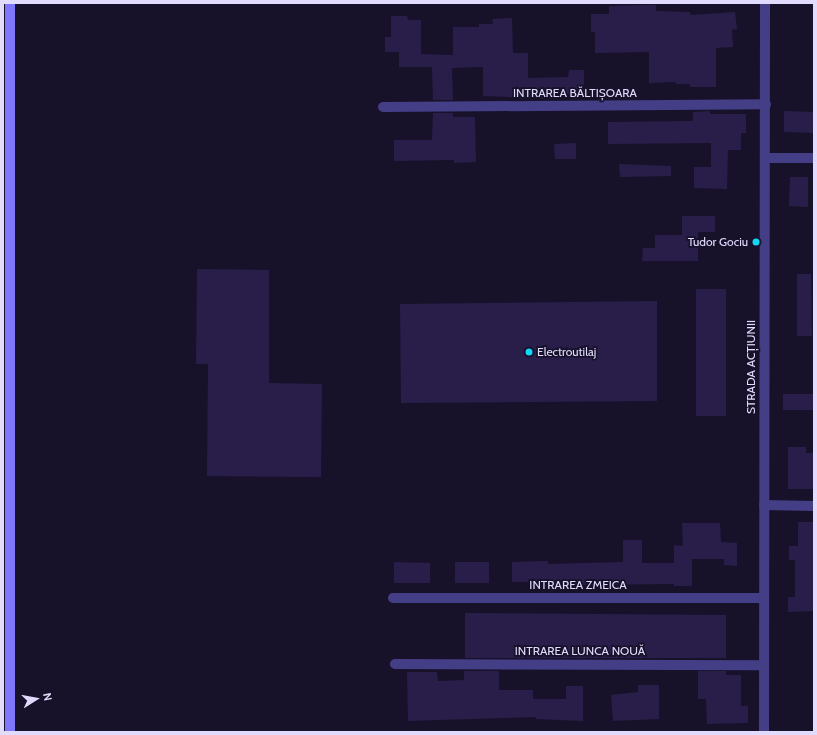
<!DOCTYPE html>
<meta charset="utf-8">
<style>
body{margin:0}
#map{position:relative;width:817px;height:735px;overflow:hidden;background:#17122a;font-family:Cabin,sans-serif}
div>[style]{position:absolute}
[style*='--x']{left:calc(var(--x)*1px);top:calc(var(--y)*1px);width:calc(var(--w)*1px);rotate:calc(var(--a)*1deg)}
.building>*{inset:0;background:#291e4a}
.street>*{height:10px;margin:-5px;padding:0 5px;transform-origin:5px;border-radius:5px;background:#443e87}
.secondary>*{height:10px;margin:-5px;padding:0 5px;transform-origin:5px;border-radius:5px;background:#7e76fb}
.dots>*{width:11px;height:11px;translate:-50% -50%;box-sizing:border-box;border:2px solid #17122a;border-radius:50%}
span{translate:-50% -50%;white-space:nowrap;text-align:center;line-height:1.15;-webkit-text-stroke:3.5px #17122a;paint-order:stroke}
.street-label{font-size:12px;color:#e1dbfe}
.poi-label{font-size:12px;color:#e1dbfe}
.right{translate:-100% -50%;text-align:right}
.left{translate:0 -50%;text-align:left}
.frame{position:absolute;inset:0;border:4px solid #e1dbfe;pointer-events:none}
.north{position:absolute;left:16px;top:679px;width:40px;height:40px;-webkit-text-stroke:3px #17122a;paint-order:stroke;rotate:79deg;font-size:11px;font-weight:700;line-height:16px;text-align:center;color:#e1dbfe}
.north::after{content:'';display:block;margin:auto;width:14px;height:18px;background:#e1dbfe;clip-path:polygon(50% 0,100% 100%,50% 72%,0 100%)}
</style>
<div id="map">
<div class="building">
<i style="clip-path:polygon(642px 5px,656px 5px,656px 11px,690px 12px,690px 15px,735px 12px,737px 29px,732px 30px,733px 47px,716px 48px,716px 87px,690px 87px,690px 84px,676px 84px,675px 82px,649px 83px,649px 52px,595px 53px,595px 32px,591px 32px,591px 14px,609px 14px,609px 6px)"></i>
<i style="clip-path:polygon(391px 16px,407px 16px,408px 20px,421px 20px,421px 54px,453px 55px,453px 27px,479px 27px,479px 24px,493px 24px,492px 19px,512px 18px,513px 53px,528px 53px,528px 78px,568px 77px,569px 70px,584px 70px,584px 95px,557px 94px,557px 99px,483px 96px,483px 67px,452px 68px,453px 100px,433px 100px,432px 67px,399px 67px,399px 52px,385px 52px,385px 37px,391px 37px)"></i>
<i style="clip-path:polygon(710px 111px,710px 114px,746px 114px,746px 133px,741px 133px,741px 150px,728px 150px,727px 189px,694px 188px,694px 167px,711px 167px,711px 143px,608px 144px,608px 122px,693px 121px,693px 112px)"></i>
<i style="clip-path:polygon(784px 111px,814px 112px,814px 133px,784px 132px)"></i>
<i style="clip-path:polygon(433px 113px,453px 113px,453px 117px,475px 117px,476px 162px,454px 163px,454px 160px,394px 161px,394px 140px,432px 140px)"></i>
<i style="clip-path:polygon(576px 143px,576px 159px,555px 159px,554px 144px)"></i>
<i style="clip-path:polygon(619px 164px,671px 166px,671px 176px,620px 177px)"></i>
<i style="clip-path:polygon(790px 177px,808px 177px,808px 207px,789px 206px)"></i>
<i style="clip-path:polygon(682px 216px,715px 216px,715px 232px,698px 232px,698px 261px,642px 261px,643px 248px,655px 248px,655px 235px,682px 235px)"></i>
<i style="clip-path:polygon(197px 269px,269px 270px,269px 383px,322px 384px,321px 477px,207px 476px,208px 364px,196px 364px)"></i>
<i style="clip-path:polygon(797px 274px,811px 274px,812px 336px,797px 336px)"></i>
<i style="clip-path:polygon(696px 289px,726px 289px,726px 416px,696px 416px)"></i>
<i style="clip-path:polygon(657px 301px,657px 401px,401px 403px,400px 304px)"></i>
<i style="clip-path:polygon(783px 394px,814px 394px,814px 410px,783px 410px)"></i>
<i style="clip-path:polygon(788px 447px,806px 447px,806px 453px,814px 453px,814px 489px,788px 489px)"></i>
<i style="clip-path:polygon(798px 522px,814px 522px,814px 611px,788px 612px,788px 597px,795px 597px,795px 560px,789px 560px,789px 546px,798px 546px)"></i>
<i style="clip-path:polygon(682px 523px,720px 523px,721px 542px,737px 543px,737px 566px,724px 565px,724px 559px,692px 559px,692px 586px,674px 586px,674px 584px,571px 585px,571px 581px,512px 582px,512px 562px,548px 561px,548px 564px,623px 562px,623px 540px,642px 540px,642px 563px,674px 563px,674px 545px,683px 546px)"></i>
<i style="clip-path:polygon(394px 562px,430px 563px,430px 583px,394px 583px)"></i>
<i style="clip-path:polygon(455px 562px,489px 562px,489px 583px,455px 583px)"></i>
<i style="clip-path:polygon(465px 613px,726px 615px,726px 658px,465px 658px)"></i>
<i style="clip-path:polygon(464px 671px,499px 671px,499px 690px,533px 690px,533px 699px,566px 699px,566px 686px,583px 686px,583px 721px,536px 719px,536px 717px,408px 721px,407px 672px,437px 672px,438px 681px,464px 680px)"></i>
<i style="clip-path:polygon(698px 671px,726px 671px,726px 675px,741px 675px,741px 706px,748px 706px,748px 723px,707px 724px,706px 699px,698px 699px)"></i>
<i style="clip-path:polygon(638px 685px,659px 685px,659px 719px,613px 721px,611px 695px,638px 692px)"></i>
</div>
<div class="street">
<i style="--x:383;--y:107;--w:383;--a:-0.4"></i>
<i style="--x:766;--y:158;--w:48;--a:0"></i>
<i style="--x:764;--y:505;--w:50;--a:1.1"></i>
<i style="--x:393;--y:598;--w:371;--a:0"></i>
<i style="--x:395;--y:664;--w:369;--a:0.2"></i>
<i style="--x:764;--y:732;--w:729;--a:-89.92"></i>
</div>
<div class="secondary">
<i style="--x:10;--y:732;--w:729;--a:-90"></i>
</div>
<div class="dots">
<i style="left:756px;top:242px;background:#0ed7f8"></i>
<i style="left:529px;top:352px;background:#0ed7f8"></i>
</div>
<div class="street-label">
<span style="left:575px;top:93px">INTRAREA BĂLTIȘOARA</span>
<span style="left:751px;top:367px;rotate:-90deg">STRADA ACȚIUNII</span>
<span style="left:578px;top:585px">INTRAREA ZMEICA</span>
<span style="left:580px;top:651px">INTRAREA LUNCA NOUĂ</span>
</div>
<div class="poi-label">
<span class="right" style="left:748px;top:242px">Tudor Gociu</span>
<span class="left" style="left:537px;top:352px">Electroutilaj</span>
</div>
<div class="frame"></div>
<div class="north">N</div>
</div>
